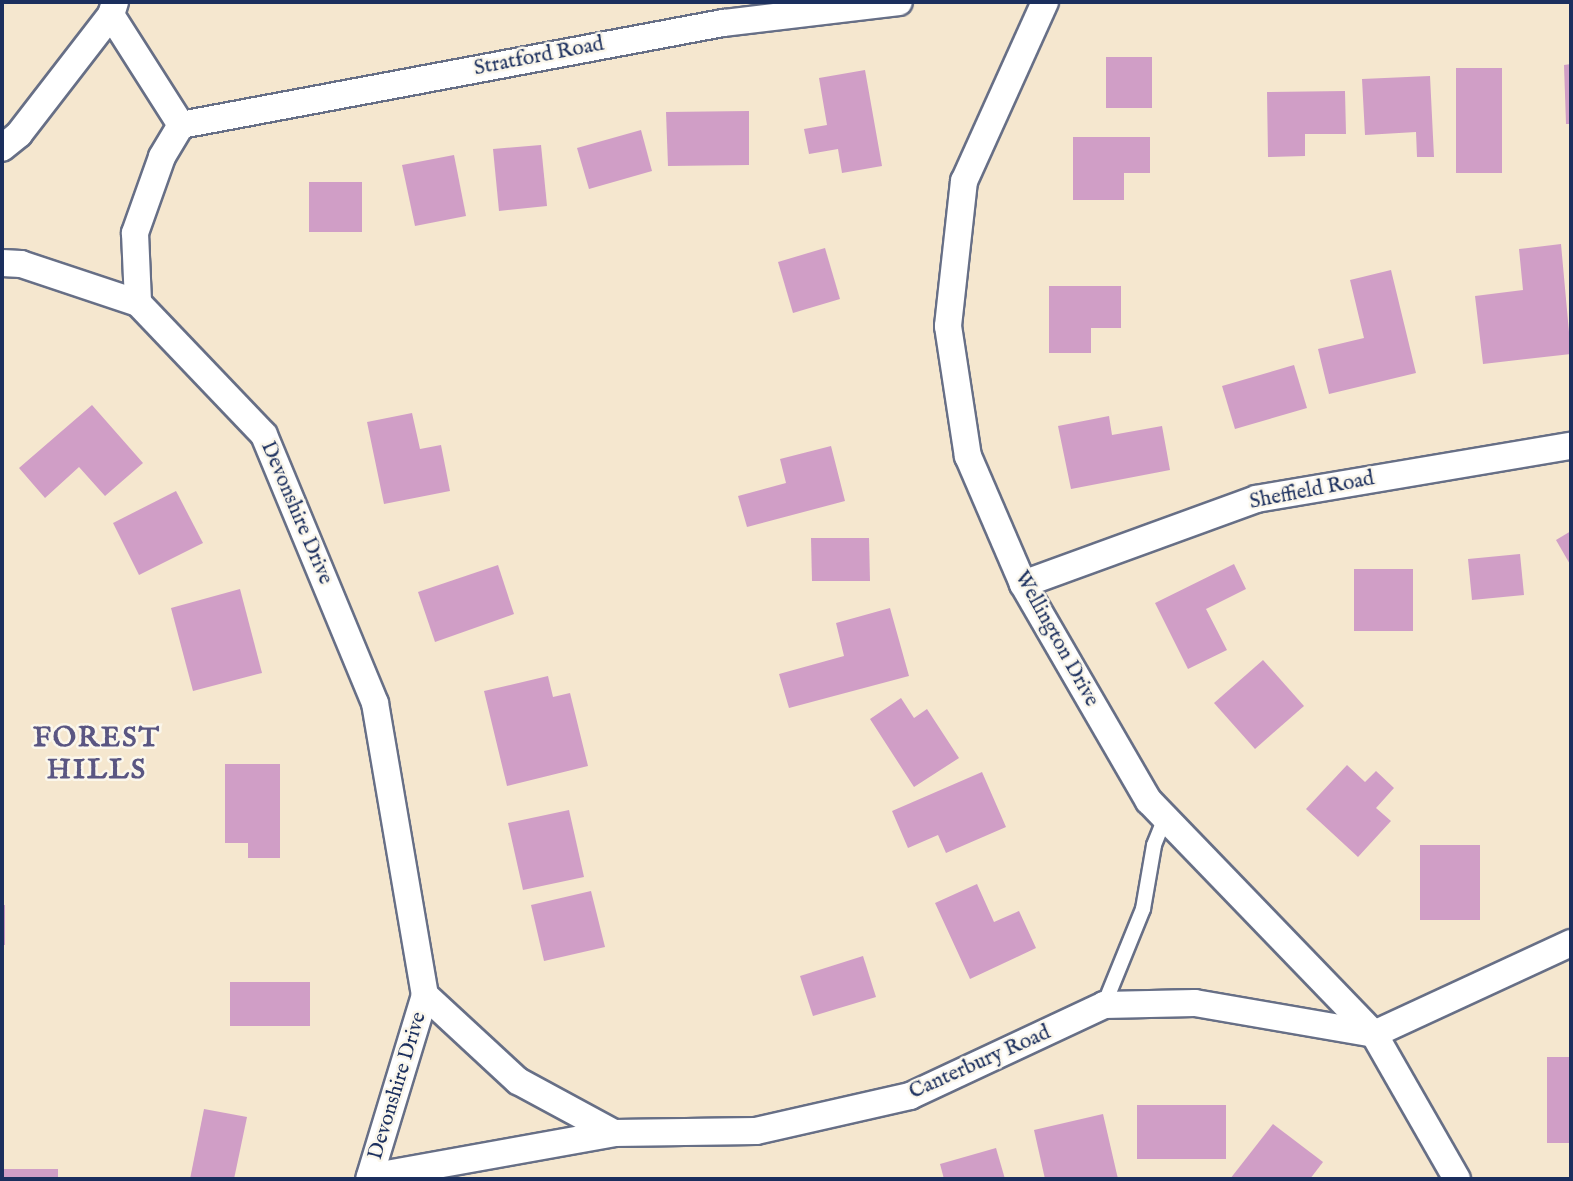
<!DOCTYPE html>
<style>
body{margin:0}
#map{position:relative;width:1573px;height:1181px;overflow:hidden;background:#f5e7cf;font-family:"IM FELL English",serif}
div>[style]{position:absolute}
[style*='--x']{left:calc(var(--x)*1px);top:calc(var(--y)*1px);width:calc(var(--w)*1px);rotate:calc(var(--a)*1deg)}
.building>*{inset:0;background:#d09ec6}
.roads{filter:drop-shadow(2px 0 #676f86) drop-shadow(-2px 0 #676f86) drop-shadow(0 2px #676f86) drop-shadow(0 -2px #676f86)}
.service>*{height:14px;margin:-7px;padding:0 7px;transform-origin:7px;border-radius:7px;background:#fff}
.minor>*{height:26px;margin:-13px;padding:0 13px;transform-origin:13px;border-radius:13px;background:#fff}
span{translate:-50% -50%;white-space:nowrap;text-align:center;line-height:1.15;-webkit-text-stroke:5px #fbf7ec;paint-order:stroke}
.street-label{font-size:21px;color:#1b2f5e}
.district-label{font-size:28px;color:#5a5682;font-weight:700;letter-spacing:2px}
.frame{position:absolute;inset:0;border:4px solid #1b2f5e;pointer-events:none}
</style>
<div id="map">
<div class="building">
<i style="clip-path:polygon(1106px 57px,1152px 57px,1152px 108px,1106px 108px)"></i>
<i style="clip-path:polygon(1571px 64px,1571px 124px,1566px 124px,1564px 65px)"></i>
<i style="clip-path:polygon(1456px 68px,1502px 68px,1502px 173px,1456px 173px)"></i>
<i style="clip-path:polygon(865px 70px,882px 166px,842px 173px,838px 149px,809px 154px,804px 129px,827px 125px,819px 78px)"></i>
<i style="clip-path:polygon(1430px 76px,1434px 157px,1417px 157px,1416px 132px,1365px 135px,1362px 79px)"></i>
<i style="clip-path:polygon(1345px 91px,1346px 134px,1305px 134px,1305px 156px,1268px 157px,1267px 92px)"></i>
<i style="clip-path:polygon(749px 111px,749px 165px,668px 166px,666px 112px)"></i>
<i style="clip-path:polygon(641px 130px,652px 171px,589px 189px,577px 148px)"></i>
<i style="clip-path:polygon(1073px 137px,1150px 137px,1150px 173px,1124px 173px,1124px 200px,1073px 200px)"></i>
<i style="clip-path:polygon(541px 145px,547px 206px,499px 211px,493px 149px)"></i>
<i style="clip-path:polygon(454px 155px,466px 216px,415px 226px,402px 165px)"></i>
<i style="clip-path:polygon(309px 182px,362px 182px,362px 232px,309px 232px)"></i>
<i style="clip-path:polygon(1561px 244px,1571px 354px,1483px 364px,1475px 296px,1523px 290px,1519px 249px)"></i>
<i style="clip-path:polygon(825px 248px,840px 299px,793px 313px,778px 262px)"></i>
<i style="clip-path:polygon(1391px 270px,1416px 373px,1329px 394px,1318px 349px,1364px 338px,1350px 280px)"></i>
<i style="clip-path:polygon(1049px 286px,1121px 286px,1121px 328px,1091px 328px,1091px 353px,1049px 353px)"></i>
<i style="clip-path:polygon(1294px 365px,1307px 408px,1235px 429px,1222px 386px)"></i>
<i style="clip-path:polygon(92px 405px,143px 463px,105px 496px,79px 467px,45px 498px,19px 468px)"></i>
<i style="clip-path:polygon(412px 413px,420px 449px,441px 445px,450px 491px,384px 504px,367px 422px)"></i>
<i style="clip-path:polygon(1109px 416px,1112px 435px,1162px 426px,1170px 470px,1071px 489px,1058px 426px)"></i>
<i style="clip-path:polygon(831px 446px,845px 501px,747px 527px,738px 496px,786px 483px,780px 459px)"></i>
<i style="clip-path:polygon(176px 491px,203px 543px,139px 575px,113px 523px)"></i>
<i style="clip-path:polygon(1571px 531px,1571px 566px,1556px 540px)"></i>
<i style="clip-path:polygon(811px 538px,869px 538px,870px 581px,812px 581px)"></i>
<i style="clip-path:polygon(1520px 554px,1524px 595px,1472px 600px,1468px 559px)"></i>
<i style="clip-path:polygon(1234px 564px,1246px 589px,1206px 609px,1227px 650px,1188px 669px,1155px 603px)"></i>
<i style="clip-path:polygon(498px 565px,514px 614px,435px 642px,418px 592px)"></i>
<i style="clip-path:polygon(1354px 569px,1413px 569px,1413px 631px,1354px 631px)"></i>
<i style="clip-path:polygon(240px 589px,262px 673px,193px 691px,171px 608px)"></i>
<i style="clip-path:polygon(890px 608px,909px 676px,789px 708px,779px 674px,844px 656px,836px 623px)"></i>
<i style="clip-path:polygon(1263px 660px,1304px 706px,1255px 749px,1214px 703px)"></i>
<i style="clip-path:polygon(548px 676px,553px 697px,570px 693px,588px 766px,507px 786px,484px 691px)"></i>
<i style="clip-path:polygon(901px 698px,914px 718px,927px 709px,959px 758px,914px 787px,870px 719px)"></i>
<i style="clip-path:polygon(225px 764px,280px 764px,280px 858px,248px 858px,248px 843px,225px 843px)"></i>
<i style="clip-path:polygon(1347px 765px,1365px 782px,1376px 771px,1394px 788px,1376px 808px,1391px 821px,1358px 857px,1306px 809px)"></i>
<i style="clip-path:polygon(982px 772px,1006px 827px,946px 853px,938px 835px,908px 848px,892px 811px)"></i>
<i style="clip-path:polygon(569px 810px,584px 877px,523px 890px,508px 823px)"></i>
<i style="clip-path:polygon(1420px 845px,1480px 845px,1480px 920px,1420px 920px)"></i>
<i style="clip-path:polygon(977px 884px,994px 922px,1019px 911px,1036px 948px,970px 979px,935px 903px)"></i>
<i style="clip-path:polygon(591px 891px,605px 947px,544px 961px,531px 905px)"></i>
<i style="clip-path:polygon(2px 905px,5px 905px,5px 945px,2px 945px)"></i>
<i style="clip-path:polygon(863px 956px,876px 997px,813px 1016px,800px 976px)"></i>
<i style="clip-path:polygon(230px 982px,310px 982px,310px 1026px,230px 1026px)"></i>
<i style="clip-path:polygon(1547px 1057px,1571px 1057px,1571px 1143px,1547px 1143px)"></i>
<i style="clip-path:polygon(1137px 1105px,1226px 1105px,1226px 1159px,1137px 1159px)"></i>
<i style="clip-path:polygon(204px 1109px,247px 1117px,234px 1179px,190px 1179px)"></i>
<i style="clip-path:polygon(1103px 1114px,1118px 1179px,1045px 1179px,1034px 1130px)"></i>
<i style="clip-path:polygon(1273px 1124px,1323px 1162px,1310px 1179px,1230px 1179px)"></i>
<i style="clip-path:polygon(996px 1148px,1005px 1179px,944px 1179px,940px 1164px)"></i>
<i style="clip-path:polygon(2px 1169px,58px 1169px,58px 1179px,2px 1179px)"></i>
</div>
<div class="roads">
<div class="service">
<i style="--x:1104;--y:1005;--w:104;--a:-67.9"></i>
<i style="--x:1143;--y:909;--w:65;--a:-80.2"></i>
<i style="--x:1154;--y:845;--w:29;--a:-68"></i>
</div>
<div class="minor">
<i style="--x:1045;--y:2;--w:196;--a:114.3"></i>
<i style="--x:964;--y:181;--w:146;--a:96.3"></i>
<i style="--x:948;--y:326;--w:132;--a:81.3"></i>
<i style="--x:968;--y:456;--w:139;--a:66.7"></i>
<i style="--x:1023;--y:584;--w:251;--a:59.9"></i>
<i style="--x:1149;--y:801;--w:324;--a:46"></i>
<i style="--x:1374;--y:1034;--w:167;--a:60.2"></i>
<i style="--x:111;--y:15;--w:130;--a:57.5"></i>
<i style="--x:181;--y:125;--w:37;--a:121"></i>
<i style="--x:162;--y:157;--w:81;--a:109.6"></i>
<i style="--x:135;--y:233;--w:70;--a:87.5"></i>
<i style="--x:138;--y:303;--w:182;--a:46.3"></i>
<i style="--x:264;--y:435;--w:290;--a:67.5"></i>
<i style="--x:375;--y:703;--w:296;--a:80.3"></i>
<i style="--x:425;--y:995;--w:192;--a:106.9"></i>
<i style="--x:181;--y:125;--w:552;--a:-10.66"></i>
<i style="--x:723;--y:23;--w:177;--a:-6.8"></i>
<i style="--x:2;--y:148;--w:22;--a:-39"></i>
<i style="--x:19;--y:134;--w:150;--a:-52.3"></i>
<i style="--x:111;--y:15;--w:14;--a:-73"></i>
<i style="--x:2;--y:263;--w:19;--a:3"></i>
<i style="--x:21;--y:264;--w:123;--a:18.4"></i>
<i style="--x:1023;--y:584;--w:248;--a:-20"></i>
<i style="--x:1256;--y:499;--w:319;--a:-9.6"></i>
<i style="--x:425;--y:995;--w:127;--a:42.8"></i>
<i style="--x:518;--y:1081;--w:109;--a:28.4"></i>
<i style="--x:370;--y:1177;--w:248;--a:-10.2"></i>
<i style="--x:614;--y:1133;--w:142;--a:-0.8"></i>
<i style="--x:756;--y:1131;--w:158;--a:-12.8"></i>
<i style="--x:910;--y:1096;--w:214;--a:-25.1"></i>
<i style="--x:1104;--y:1005;--w:91;--a:-1.3"></i>
<i style="--x:1195;--y:1003;--w:182;--a:9.8"></i>
<i style="--x:1374;--y:1034;--w:217;--a:-24.8"></i>
</div>
</div>
<div class="street-label">
<span style="left:539px;top:57px;rotate:-11deg">Stratford Road</span>
<span style="left:1312px;top:491px;rotate:-11deg">Sheffield Road</span>
<span style="left:296px;top:513px;rotate:67deg">Devonshire Drive</span>
<span style="left:1056px;top:639px;rotate:61deg">Wellington Drive</span>
<span style="left:980px;top:1063px;rotate:-24deg">Canterbury Road</span>
<span style="left:398px;top:1086px;rotate:-73deg">Devonshire Drive</span>
</div>
<div class="district-label">
<span style="left:97px;top:755px">FOREST<br>HILLS</span>
</div>
<div class="frame"></div>
</div>
